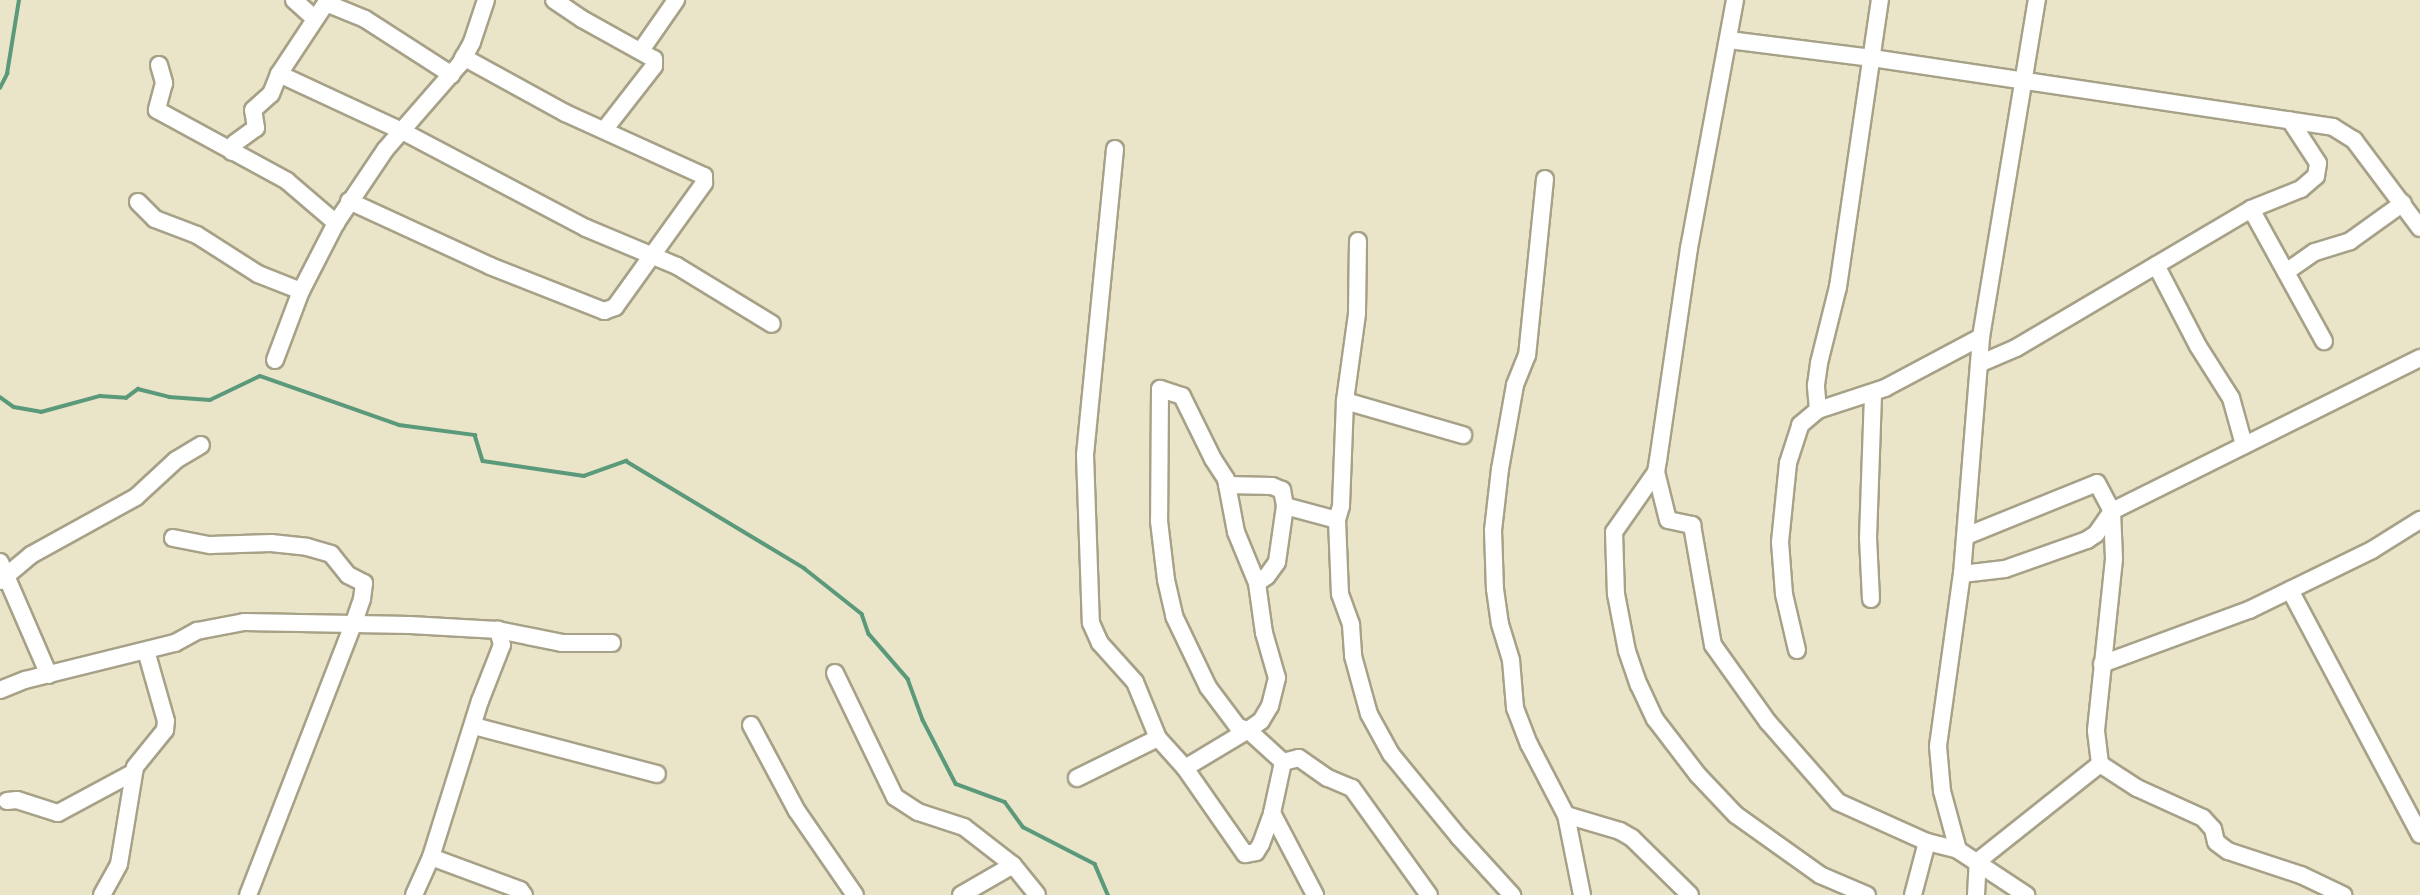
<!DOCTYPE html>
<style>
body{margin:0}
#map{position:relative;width:2420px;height:895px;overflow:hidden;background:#eae4c9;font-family:"Titillium Web",sans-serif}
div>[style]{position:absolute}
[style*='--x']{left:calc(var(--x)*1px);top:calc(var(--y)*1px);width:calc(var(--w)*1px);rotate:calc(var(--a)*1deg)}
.stream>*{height:3.5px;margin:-1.75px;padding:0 1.75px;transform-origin:1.75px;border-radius:1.75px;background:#5a997a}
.roads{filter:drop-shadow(2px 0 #a6a187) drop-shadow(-2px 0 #a6a187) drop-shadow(0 2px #a6a187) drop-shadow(0 -2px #a6a187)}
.minor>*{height:16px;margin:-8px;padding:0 8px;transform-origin:8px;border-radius:8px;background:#fff}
span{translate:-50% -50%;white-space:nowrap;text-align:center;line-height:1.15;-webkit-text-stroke:5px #fff;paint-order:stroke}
</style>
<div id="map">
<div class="stream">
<i style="--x:0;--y:88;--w:16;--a:-63"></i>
<i style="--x:7;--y:74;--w:75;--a:-80.8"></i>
<i style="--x:0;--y:397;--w:17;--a:36"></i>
<i style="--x:14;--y:407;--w:27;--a:10"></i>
<i style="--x:41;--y:412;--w:61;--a:-15.2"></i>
<i style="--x:100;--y:396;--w:26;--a:4"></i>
<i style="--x:126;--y:398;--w:15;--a:-37"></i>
<i style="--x:138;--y:389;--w:32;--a:14"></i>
<i style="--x:169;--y:397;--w:41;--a:4.2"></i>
<i style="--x:210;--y:400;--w:55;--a:-25.6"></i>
<i style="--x:260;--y:376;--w:147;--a:19.4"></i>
<i style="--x:399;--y:425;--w:77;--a:7.5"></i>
<i style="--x:475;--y:435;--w:27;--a:73"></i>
<i style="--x:483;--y:461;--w:102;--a:8.4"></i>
<i style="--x:584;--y:476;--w:45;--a:-19.7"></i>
<i style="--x:626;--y:461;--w:208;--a:31"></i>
<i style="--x:804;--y:568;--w:74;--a:38.4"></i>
<i style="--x:862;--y:614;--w:21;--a:71"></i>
<i style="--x:869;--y:634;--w:60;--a:49.1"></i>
<i style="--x:908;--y:679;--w:44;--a:69.9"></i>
<i style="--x:923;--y:720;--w:72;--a:62.7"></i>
<i style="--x:956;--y:784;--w:52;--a:20.2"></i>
<i style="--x:1005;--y:802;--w:31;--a:54"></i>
<i style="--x:1023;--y:827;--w:81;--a:27.2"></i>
<i style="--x:1095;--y:864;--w:34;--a:67"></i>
</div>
<div class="roads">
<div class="minor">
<i style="--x:294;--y:0;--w:28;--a:42"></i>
<i style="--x:554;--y:0;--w:34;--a:34"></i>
<i style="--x:582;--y:19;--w:82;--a:29.1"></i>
<i style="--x:654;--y:59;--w:7;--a:90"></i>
<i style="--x:654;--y:66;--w:80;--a:127.9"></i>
<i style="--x:1735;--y:0;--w:252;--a:100.5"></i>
<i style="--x:1689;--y:248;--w:214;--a:98.3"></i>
<i style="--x:1658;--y:460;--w:12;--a:99"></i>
<i style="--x:1656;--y:472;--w:49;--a:76"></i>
<i style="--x:1668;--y:520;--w:25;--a:12"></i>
<i style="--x:1692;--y:525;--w:122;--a:80.1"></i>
<i style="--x:1713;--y:645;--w:95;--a:54.5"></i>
<i style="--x:1768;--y:722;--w:106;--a:48.8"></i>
<i style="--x:1838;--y:802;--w:98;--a:24.2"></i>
<i style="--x:1927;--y:842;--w:32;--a:14"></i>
<i style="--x:1958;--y:850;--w:82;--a:33.5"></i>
<i style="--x:326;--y:3;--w:42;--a:22.3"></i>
<i style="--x:365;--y:19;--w:103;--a:32.8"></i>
<i style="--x:1729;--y:40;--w:144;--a:7.2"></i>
<i style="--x:1872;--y:58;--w:466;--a:8.5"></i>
<i style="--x:2333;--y:127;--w:25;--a:32"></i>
<i style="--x:2354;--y:140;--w:110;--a:53.1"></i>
<i style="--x:642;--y:49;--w:60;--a:-55.2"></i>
<i style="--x:159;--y:65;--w:19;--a:74"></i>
<i style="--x:164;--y:83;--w:28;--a:105"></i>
<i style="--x:157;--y:110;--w:148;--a:28.6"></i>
<i style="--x:287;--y:181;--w:65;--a:40.6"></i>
<i style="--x:279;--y:74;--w:136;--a:24.9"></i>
<i style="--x:402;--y:131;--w:208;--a:27.8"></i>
<i style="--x:586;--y:228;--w:99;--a:22.7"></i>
<i style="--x:677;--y:266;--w:111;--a:31.4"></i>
<i style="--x:1115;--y:149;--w:307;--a:95.6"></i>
<i style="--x:1085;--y:455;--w:168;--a:88"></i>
<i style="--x:1091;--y:623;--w:22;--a:66"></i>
<i style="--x:1100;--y:643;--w:52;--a:48.1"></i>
<i style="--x:1135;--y:682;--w:61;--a:67.7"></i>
<i style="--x:1158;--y:738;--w:40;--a:48"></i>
<i style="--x:1185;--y:768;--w:105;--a:55.1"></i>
<i style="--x:1245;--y:854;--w:11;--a:-10"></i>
<i style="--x:1256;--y:852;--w:9;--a:-58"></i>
<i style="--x:1261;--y:844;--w:33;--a:-70"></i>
<i style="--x:1272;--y:813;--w:52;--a:-77.8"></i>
<i style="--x:232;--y:152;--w:9;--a:-72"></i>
<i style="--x:235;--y:143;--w:26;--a:-36"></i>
<i style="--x:256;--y:128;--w:18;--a:-99"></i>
<i style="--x:253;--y:110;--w:24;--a:-42"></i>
<i style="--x:271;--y:94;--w:22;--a:-68"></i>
<i style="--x:279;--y:74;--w:89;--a:-56.5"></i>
<i style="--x:1545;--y:179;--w:177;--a:95.8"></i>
<i style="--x:1527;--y:355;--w:32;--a:112"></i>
<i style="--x:1515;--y:385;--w:85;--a:100.1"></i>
<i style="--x:1500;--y:469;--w:61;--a:96.5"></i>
<i style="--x:1493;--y:530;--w:59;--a:88.1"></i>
<i style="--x:1495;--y:589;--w:35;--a:82"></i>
<i style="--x:1500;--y:624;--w:38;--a:73"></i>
<i style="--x:1511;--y:660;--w:48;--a:85.2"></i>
<i style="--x:1515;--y:708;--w:39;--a:69"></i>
<i style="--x:1529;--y:744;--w:80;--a:62.5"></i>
<i style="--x:1566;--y:815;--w:82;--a:78.7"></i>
<i style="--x:349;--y:201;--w:155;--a:24.7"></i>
<i style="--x:490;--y:266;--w:123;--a:21.5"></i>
<i style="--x:604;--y:311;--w:12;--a:-20"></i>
<i style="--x:615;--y:307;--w:153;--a:-54.3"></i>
<i style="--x:704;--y:183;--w:7;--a:-90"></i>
<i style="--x:704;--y:176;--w:153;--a:-155.6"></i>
<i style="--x:565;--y:113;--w:116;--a:-151.2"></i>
<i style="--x:138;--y:202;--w:24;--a:45"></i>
<i style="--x:155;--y:219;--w:45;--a:20.9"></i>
<i style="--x:197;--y:235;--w:72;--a:32.6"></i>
<i style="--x:258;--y:274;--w:46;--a:21.6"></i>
<i style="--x:2251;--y:209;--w:151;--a:61.1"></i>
<i style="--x:1358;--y:241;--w:73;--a:90.8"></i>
<i style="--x:1357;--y:314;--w:88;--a:97.9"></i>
<i style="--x:1345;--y:401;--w:105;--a:92.2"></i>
<i style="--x:1341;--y:506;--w:15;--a:106"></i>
<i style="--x:1337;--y:520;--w:74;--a:87.7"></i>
<i style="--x:1340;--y:594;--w:33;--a:70"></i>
<i style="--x:1351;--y:625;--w:31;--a:86"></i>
<i style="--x:1353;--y:656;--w:60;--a:74.6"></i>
<i style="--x:1369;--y:714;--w:46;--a:61.2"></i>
<i style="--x:1391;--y:754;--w:107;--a:50.7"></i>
<i style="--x:1459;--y:837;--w:79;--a:47.6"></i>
<i style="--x:2156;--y:265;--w:91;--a:62.6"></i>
<i style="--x:2198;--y:346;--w:62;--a:57.6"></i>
<i style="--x:2231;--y:398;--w:49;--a:74.5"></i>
<i style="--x:2286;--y:272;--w:35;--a:-35"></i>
<i style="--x:2315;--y:252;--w:37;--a:-17"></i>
<i style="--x:2350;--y:241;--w:65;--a:-35.6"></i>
<i style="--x:275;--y:360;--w:74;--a:-69.4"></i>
<i style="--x:301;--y:291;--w:76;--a:-62.8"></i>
<i style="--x:336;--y:223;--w:88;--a:-56.1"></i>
<i style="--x:385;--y:150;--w:114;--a:-48.9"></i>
<i style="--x:460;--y:64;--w:25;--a:-61"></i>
<i style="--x:472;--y:42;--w:44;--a:-71.6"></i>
<i style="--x:1979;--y:364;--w:40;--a:-23.4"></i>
<i style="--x:2016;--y:348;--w:273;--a:-30.6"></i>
<i style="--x:2251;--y:209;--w:54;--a:-21.8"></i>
<i style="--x:2301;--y:189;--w:20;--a:-41"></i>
<i style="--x:2316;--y:176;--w:13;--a:-81"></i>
<i style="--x:2318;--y:163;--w:51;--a:-123.1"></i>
<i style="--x:1345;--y:401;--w:123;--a:16.1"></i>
<i style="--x:1818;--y:410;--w:25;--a:-95"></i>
<i style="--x:1816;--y:385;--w:22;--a:-82"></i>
<i style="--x:1819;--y:363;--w:78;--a:-76"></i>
<i style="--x:1838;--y:287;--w:290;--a:-81.7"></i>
<i style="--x:1656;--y:472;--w:73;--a:125"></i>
<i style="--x:1614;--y:532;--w:62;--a:88.2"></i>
<i style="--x:1616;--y:594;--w:58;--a:79.1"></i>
<i style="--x:1627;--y:651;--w:36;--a:71"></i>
<i style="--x:1639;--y:685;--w:38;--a:65"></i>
<i style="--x:1655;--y:719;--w:71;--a:52.5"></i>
<i style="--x:1698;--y:775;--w:55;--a:46.5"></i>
<i style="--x:1736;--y:815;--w:103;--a:35.5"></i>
<i style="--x:1820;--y:875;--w:51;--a:23.1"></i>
<i style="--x:1227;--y:485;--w:45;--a:1.3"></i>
<i style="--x:1272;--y:486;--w:11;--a:22"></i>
<i style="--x:1282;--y:490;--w:16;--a:79"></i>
<i style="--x:1285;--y:506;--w:54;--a:15.1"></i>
<i style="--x:1966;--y:536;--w:141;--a:-22"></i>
<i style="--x:2097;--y:483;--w:32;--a:62"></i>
<i style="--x:2112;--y:511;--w:48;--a:87.6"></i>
<i style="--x:2114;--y:559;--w:173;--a:96"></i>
<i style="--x:2096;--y:731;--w:33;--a:83"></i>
<i style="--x:2100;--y:764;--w:44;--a:33"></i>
<i style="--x:2137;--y:788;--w:72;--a:24.4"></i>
<i style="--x:2203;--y:818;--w:15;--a:48"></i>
<i style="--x:2213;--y:829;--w:13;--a:77"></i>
<i style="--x:2216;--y:842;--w:15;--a:37"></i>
<i style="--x:2228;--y:851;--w:77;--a:18.2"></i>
<i style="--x:2301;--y:875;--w:47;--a:25.5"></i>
<i style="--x:173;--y:538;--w:38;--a:11"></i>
<i style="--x:210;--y:545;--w:61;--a:-1.9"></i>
<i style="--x:271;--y:543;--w:36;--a:6"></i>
<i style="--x:307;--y:547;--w:25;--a:16"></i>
<i style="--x:331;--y:554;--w:27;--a:51"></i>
<i style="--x:348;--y:575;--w:18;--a:27"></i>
<i style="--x:364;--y:583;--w:16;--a:97"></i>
<i style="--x:362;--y:599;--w:24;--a:109"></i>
<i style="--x:354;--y:622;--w:293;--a:111.2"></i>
<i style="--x:0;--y:562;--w:123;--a:66.6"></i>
<i style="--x:1962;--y:574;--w:43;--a:-6.6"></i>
<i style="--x:2005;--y:569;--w:87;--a:-19.5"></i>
<i style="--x:2087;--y:540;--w:11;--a:-34"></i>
<i style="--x:2096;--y:534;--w:28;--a:-55"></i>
<i style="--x:2112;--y:511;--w:344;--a:-26.4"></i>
<i style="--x:0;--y:581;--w:40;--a:-40"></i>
<i style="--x:31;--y:555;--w:120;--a:-28.9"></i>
<i style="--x:136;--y:497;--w:54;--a:-42.8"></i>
<i style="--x:176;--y:460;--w:29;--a:-31"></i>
<i style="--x:1257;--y:583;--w:55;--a:-112.4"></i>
<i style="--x:1236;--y:532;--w:54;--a:-100.7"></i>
<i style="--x:1226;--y:479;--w:24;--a:-123"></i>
<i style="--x:1213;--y:459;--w:70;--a:-116.2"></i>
<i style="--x:1182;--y:396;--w:23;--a:-162"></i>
<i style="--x:1160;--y:389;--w:132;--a:90.4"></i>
<i style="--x:1159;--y:521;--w:59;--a:83.2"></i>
<i style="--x:1166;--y:580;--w:37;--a:77"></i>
<i style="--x:1174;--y:616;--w:79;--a:64.4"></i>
<i style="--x:1208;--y:687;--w:50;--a:53.1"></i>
<i style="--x:1238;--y:727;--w:10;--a:17"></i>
<i style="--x:1248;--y:730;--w:47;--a:42.4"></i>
<i style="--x:1283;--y:762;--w:16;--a:-14"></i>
<i style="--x:1299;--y:758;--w:35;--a:35"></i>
<i style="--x:1328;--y:778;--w:26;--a:23"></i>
<i style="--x:1352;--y:788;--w:132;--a:54.3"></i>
<i style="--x:2290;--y:590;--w:277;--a:62"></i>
<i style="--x:1871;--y:599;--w:61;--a:-92.8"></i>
<i style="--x:1868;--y:538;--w:145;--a:-88"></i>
<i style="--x:1797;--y:650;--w:57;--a:-103.1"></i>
<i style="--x:1784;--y:594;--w:52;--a:-94.4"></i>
<i style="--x:1780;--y:542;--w:79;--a:-84.2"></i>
<i style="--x:1788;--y:463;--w:40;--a:-72"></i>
<i style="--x:1800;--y:425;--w:23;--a:-40"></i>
<i style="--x:1818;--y:410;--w:71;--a:-18.2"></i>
<i style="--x:1885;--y:388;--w:109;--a:-28"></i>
<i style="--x:2102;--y:664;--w:157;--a:-20.2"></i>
<i style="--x:2249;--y:610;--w:137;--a:-26"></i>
<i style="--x:2372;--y:550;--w:57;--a:-32"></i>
<i style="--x:835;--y:673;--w:138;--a:64.2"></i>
<i style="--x:895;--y:797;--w:27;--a:33"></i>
<i style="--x:918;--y:812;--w:48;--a:18.1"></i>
<i style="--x:964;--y:827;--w:62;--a:37.8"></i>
<i style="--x:1013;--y:865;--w:38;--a:51"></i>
<i style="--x:0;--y:690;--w:27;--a:-22"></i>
<i style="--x:25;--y:680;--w:154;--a:-13.9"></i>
<i style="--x:175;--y:643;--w:25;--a:-29"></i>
<i style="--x:197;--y:631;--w:48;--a:-10.8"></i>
<i style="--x:244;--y:622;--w:166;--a:1"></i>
<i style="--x:410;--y:625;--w:88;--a:3.3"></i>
<i style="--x:498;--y:630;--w:65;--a:11.5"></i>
<i style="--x:562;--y:643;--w:50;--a:0"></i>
<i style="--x:751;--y:725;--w:98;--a:61.9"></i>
<i style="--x:797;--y:811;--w:102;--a:55.4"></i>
<i style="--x:474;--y:726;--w:189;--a:14.7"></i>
<i style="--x:1185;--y:768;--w:74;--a:-31.1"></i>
<i style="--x:1248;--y:730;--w:16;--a:-35"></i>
<i style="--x:1261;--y:721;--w:17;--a:-59"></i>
<i style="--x:1270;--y:706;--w:29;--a:-76"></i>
<i style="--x:1277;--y:678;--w:47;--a:-106.1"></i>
<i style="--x:1264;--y:633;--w:50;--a:-98"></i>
<i style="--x:1257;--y:583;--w:12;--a:-35"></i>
<i style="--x:1267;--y:576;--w:17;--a:-54"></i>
<i style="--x:1277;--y:562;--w:57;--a:-81.9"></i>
<i style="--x:1077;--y:778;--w:90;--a:-26.3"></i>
<i style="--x:7;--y:801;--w:10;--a:-6"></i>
<i style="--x:17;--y:800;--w:43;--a:17.6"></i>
<i style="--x:58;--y:813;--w:86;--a:-28.3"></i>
<i style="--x:1272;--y:813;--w:93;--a:62.3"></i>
<i style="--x:1566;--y:815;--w:56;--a:16.5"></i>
<i style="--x:1620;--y:831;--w:14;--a:30"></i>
<i style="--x:1632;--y:838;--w:81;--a:44.5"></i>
<i style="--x:1958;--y:850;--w:61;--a:-105.2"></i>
<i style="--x:1942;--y:791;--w:45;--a:-95.1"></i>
<i style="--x:1938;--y:746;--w:174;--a:-82.1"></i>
<i style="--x:1962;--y:574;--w:238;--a:-85.4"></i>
<i style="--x:1981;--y:337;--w:342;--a:-80.6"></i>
<i style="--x:431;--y:857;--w:95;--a:20.3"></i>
<i style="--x:520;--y:890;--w:6;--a:51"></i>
<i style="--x:102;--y:895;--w:35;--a:-61"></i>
<i style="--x:119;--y:864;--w:98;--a:-80.6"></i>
<i style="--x:135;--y:767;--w:48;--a:-51"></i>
<i style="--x:165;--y:730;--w:9;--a:-84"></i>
<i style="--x:166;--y:721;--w:73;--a:-105.9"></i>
<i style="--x:414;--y:895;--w:42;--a:-65.9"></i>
<i style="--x:431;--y:857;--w:164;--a:-72.6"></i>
<i style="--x:480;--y:701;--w:60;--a:-68.6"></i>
<i style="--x:502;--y:645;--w:16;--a:-105"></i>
<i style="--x:961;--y:895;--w:60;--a:-30"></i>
<i style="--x:1913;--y:895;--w:55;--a:-75.2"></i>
<i style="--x:1976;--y:895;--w:34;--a:-87"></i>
<i style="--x:1978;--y:861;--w:156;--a:-38.5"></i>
</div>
</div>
</div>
